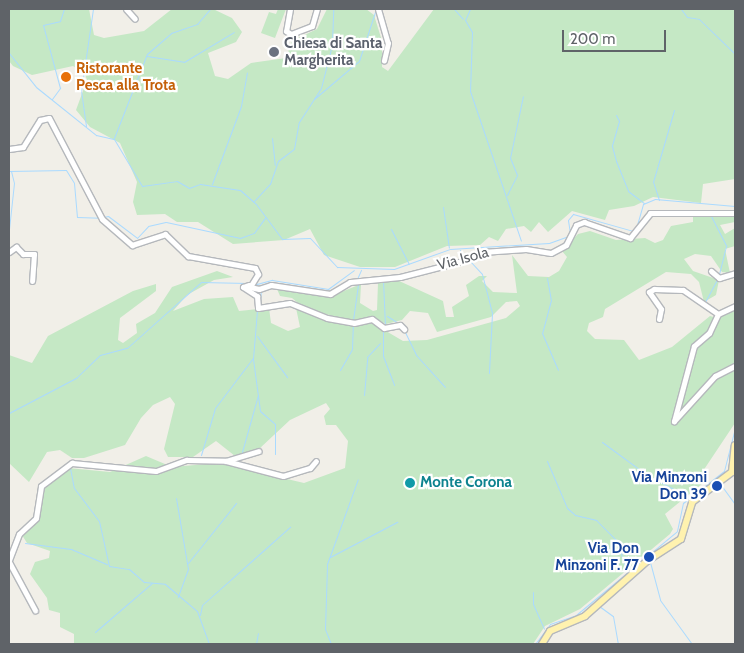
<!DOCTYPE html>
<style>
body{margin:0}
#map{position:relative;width:744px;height:653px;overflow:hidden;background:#f1efe8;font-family:Cabin,sans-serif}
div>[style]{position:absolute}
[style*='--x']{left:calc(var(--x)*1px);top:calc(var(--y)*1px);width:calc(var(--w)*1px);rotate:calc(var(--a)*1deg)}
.green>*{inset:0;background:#c5e8c5}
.stream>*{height:1px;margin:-0.5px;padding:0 0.5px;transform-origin:0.5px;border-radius:0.5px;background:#aadaff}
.roads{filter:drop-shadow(1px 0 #b5b8bc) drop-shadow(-1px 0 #b5b8bc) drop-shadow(0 1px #b5b8bc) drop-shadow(0 -1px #b5b8bc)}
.minor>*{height:5px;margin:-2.5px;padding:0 2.5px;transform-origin:2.5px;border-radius:2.5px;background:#fff}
.major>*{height:6px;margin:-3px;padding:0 3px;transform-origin:3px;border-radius:3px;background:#fff2af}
.dots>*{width:14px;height:14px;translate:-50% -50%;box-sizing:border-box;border:2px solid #fff;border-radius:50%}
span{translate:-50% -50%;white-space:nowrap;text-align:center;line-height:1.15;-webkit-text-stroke:4.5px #fff;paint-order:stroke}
.worship-label{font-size:15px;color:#5b616d;font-weight:700}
.left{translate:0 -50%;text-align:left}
.food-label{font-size:15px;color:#c56008;font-weight:700}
.street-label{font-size:15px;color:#5f6368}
.transit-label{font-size:15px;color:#164399;font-weight:700}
.right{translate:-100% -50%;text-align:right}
.culture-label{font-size:15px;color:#0d838f;font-weight:700}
.frame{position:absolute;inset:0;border:10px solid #5f6368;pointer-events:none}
.scale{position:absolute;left:562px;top:30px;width:104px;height:22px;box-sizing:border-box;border:2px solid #5f6368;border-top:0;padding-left:6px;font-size:15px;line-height:18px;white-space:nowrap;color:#5f6368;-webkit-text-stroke:4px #fff;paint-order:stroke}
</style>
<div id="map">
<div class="green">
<i style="clip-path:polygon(9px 9px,89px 9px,94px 35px,104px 38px,144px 31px,172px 9px,213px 9px,232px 18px,242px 32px,236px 42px,208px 53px,215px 76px,228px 79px,251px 63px,286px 58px,292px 41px,317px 29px,327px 9px,366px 9px,374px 15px,382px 41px,382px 67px,388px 71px,434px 9px,735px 9px,735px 179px,703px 184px,701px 203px,653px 197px,634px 206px,609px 210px,605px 220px,572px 211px,548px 232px,539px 222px,531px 232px,524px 226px,506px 229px,498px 241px,489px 237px,480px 245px,447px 246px,395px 267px,360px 267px,324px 255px,310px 229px,284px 240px,233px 244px,198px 222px,177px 222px,165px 214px,137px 215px,133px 202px,137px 182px,120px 143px,90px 127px,76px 110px,87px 80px,85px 74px,73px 66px,32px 75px,13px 66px,9px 61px)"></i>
<i style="clip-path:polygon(278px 9px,286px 9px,275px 38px,261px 33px,269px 12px,276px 14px)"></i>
<i style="clip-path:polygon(693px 214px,735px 217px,735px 222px,720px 225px,725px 234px,735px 228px,735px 246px,725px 249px,730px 273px,722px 272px,711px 256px,695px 254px,684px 259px,693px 271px,719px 280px,716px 295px,704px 302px,699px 282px,691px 274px,666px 272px,605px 309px,603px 317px,589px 323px,587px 331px,595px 339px,624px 340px,639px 360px,672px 347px,710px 316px,717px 318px,735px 308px,735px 423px,703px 471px,703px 483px,665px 514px,673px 529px,670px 534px,580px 609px,545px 626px,533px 644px,74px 644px,74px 634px,60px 627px,60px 613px,49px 610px,47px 598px,30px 574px,35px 562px,49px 558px,50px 551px,27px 543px,22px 535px,36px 523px,43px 487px,68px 468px,110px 472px,146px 456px,172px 467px,218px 463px,304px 483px,345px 468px,348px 441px,336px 425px,326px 425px,324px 416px,330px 409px,326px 403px,290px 420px,259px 449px,235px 456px,216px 441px,193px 457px,168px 457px,164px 449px,175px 404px,170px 397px,153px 405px,141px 418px,125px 445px,84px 458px,72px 458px,60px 450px,47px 452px,29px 482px,9px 463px,9px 355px,32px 363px,48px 336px,133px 291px,156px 284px,156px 291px,120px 318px,118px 340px,123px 343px,137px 333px,136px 324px,155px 313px,172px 287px,217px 271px,233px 277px,214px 280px,187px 295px,173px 311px,204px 299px,233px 297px,239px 311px,269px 308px,271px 323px,288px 331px,300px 327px,296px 308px,326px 320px,374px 324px,403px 341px,427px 340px,506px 318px,520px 306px,517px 301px,506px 302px,491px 317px,437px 332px,428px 313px,410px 311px,402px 320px,386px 324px,372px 317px,351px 321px,304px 308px,292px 298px,280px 296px,277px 289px,329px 297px,361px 284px,360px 303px,373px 311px,377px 310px,378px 283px,397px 280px,443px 301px,446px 317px,454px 317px,452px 307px,469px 296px,466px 285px,479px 276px,487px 276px,482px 281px,493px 292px,517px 293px,512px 255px,528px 276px,549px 277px,559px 271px,567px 257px,562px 251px,578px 234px,590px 231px,616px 240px,645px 238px,655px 243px,663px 240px,671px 226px,693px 222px)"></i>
</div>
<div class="stream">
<i style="--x:454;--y:9;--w:13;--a:48"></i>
<i style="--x:470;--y:9;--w:12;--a:114"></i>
<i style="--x:465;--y:20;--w:14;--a:60"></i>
<i style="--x:472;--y:32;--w:59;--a:91.9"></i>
<i style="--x:470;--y:91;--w:158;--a:71.2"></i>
<i style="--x:681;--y:9;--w:10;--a:53"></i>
<i style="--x:687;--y:17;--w:12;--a:9"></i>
<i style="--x:699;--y:19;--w:50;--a:44.2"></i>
<i style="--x:9;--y:53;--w:43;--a:51.5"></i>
<i style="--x:36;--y:87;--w:77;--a:38.7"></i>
<i style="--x:96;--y:135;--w:18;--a:13"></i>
<i style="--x:114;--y:139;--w:55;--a:59.2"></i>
<i style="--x:142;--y:186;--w:35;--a:-8"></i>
<i style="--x:177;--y:181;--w:14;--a:30"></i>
<i style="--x:189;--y:188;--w:12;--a:-20"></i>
<i style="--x:200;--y:184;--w:40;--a:8.5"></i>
<i style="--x:240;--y:190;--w:21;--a:41"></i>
<i style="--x:256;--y:204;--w:44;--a:53.4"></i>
<i style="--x:282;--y:239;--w:28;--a:-2"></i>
<i style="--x:310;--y:238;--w:40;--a:47"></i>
<i style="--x:337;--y:267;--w:57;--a:2"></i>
<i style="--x:394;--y:269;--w:59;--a:-19.7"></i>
<i style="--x:450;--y:249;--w:99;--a:-3.5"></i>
<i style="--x:549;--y:243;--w:20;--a:-20"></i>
<i style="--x:147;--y:56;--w:37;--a:9"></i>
<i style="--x:184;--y:62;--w:58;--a:-31"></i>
<i style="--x:52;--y:99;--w:14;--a:-54"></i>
<i style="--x:60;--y:88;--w:65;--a:-105.1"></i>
<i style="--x:43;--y:25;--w:17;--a:-13"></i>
<i style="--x:60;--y:21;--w:13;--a:-72"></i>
<i style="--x:314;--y:99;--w:59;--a:-40.2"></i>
<i style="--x:359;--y:61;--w:55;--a:-71.9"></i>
<i style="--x:616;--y:115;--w:7;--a:63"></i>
<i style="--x:619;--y:121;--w:26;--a:106"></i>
<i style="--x:612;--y:146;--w:16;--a:75"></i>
<i style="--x:616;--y:161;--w:32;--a:68"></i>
<i style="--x:628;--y:191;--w:20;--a:37"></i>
<i style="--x:86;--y:126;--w:35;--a:-98"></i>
<i style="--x:81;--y:91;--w:83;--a:-81.7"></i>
<i style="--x:114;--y:138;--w:90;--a:-68.6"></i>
<i style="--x:147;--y:54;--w:32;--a:-41"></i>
<i style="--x:171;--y:33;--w:28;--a:-19"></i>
<i style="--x:197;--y:24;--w:20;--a:-49"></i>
<i style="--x:272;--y:138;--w:27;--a:84"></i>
<i style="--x:9;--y:171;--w:57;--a:-1"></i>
<i style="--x:66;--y:170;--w:15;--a:58"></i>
<i style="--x:74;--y:183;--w:34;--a:85"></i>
<i style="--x:77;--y:217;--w:23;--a:2"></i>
<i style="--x:212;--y:184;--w:83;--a:-69.6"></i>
<i style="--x:241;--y:106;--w:34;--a:-80"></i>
<i style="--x:507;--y:195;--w:22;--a:-63"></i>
<i style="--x:517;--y:175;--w:18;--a:-112"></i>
<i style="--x:510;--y:158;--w:63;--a:-78.2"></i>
<i style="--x:659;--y:200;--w:19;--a:-108"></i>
<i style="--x:653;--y:182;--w:75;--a:-73.7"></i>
<i style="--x:254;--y:201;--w:23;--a:-47"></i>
<i style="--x:270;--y:184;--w:24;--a:-71"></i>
<i style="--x:278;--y:161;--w:20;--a:-37"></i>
<i style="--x:294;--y:149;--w:27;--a:-80"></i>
<i style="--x:299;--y:122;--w:40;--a:-57.1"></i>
<i style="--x:321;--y:88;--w:44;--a:-75.7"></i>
<i style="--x:332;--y:45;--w:36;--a:-88"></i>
<i style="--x:443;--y:207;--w:41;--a:81.7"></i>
<i style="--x:710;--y:214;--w:36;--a:63"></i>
<i style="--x:726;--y:246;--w:29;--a:104"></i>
<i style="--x:104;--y:217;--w:4;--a:-14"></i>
<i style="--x:108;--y:216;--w:36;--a:37"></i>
<i style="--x:137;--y:238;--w:16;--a:-47"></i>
<i style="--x:148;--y:226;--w:18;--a:-13"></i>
<i style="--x:166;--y:222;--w:76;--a:12.2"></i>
<i style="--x:240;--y:238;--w:15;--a:-20"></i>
<i style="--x:254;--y:233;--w:19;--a:-54"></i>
<i style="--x:637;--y:225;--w:22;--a:-74"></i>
<i style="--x:643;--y:204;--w:13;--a:-23"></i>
<i style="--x:655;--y:199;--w:80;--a:5"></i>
<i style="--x:9;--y:229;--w:46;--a:-83.8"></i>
<i style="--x:14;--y:183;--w:12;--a:-104"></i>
<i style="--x:391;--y:229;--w:39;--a:63"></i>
<i style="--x:570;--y:233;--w:13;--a:-99"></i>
<i style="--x:568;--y:220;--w:8;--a:-50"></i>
<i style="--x:573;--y:214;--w:62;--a:15.8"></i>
<i style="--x:460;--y:250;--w:7;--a:82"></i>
<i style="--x:461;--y:257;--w:5;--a:0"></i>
<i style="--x:469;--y:260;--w:19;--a:47"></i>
<i style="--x:482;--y:274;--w:40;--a:75.6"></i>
<i style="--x:492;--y:313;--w:60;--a:92.9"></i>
<i style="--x:547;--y:278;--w:22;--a:80"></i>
<i style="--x:551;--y:300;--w:34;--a:105"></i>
<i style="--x:542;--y:333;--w:40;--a:66.6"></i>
<i style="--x:357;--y:279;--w:10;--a:-66"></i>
<i style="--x:383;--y:280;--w:45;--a:87.5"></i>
<i style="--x:253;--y:285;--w:20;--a:-15"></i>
<i style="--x:272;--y:280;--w:57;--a:9.1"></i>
<i style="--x:328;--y:289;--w:32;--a:-36"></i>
<i style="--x:705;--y:302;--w:27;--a:-62"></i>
<i style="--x:260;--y:303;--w:13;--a:-86"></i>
<i style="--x:257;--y:310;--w:49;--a:94.7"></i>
<i style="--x:253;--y:359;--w:52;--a:82.3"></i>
<i style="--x:260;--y:411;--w:20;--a:41"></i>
<i style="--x:275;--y:424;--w:30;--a:90"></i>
<i style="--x:387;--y:316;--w:13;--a:32"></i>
<i style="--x:353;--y:320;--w:37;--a:-82"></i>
<i style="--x:404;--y:330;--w:28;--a:64"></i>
<i style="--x:416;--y:355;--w:43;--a:47.8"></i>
<i style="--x:383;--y:331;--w:25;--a:90"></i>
<i style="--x:383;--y:356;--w:31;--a:69"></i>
<i style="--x:257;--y:336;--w:51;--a:53.8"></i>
<i style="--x:340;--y:370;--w:24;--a:-60"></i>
<i style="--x:352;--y:349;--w:25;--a:-88"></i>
<i style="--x:364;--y:395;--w:38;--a:-85"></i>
<i style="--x:367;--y:357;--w:19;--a:-47"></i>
<i style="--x:9;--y:413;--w:76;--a:-27.6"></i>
<i style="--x:76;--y:378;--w:33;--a:-44"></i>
<i style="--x:100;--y:355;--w:28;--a:-15"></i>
<i style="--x:127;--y:348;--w:99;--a:-41.7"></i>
<i style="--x:201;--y:282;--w:46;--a:1.2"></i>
<i style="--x:602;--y:442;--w:56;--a:36.3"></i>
<i style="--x:647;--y:475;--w:45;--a:27.7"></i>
<i style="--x:242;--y:452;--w:59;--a:-74.3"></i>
<i style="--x:201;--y:455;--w:49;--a:-73.4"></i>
<i style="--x:215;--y:408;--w:63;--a:-52.8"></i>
<i style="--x:547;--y:461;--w:51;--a:66.9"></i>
<i style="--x:567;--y:508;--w:11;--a:41"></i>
<i style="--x:575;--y:515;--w:22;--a:13"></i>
<i style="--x:596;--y:520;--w:31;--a:45"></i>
<i style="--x:618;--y:542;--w:30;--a:75"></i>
<i style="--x:70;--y:468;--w:20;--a:79"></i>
<i style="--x:74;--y:488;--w:41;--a:52.9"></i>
<i style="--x:99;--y:521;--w:46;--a:77.5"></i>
<i style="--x:109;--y:566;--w:20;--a:9"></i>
<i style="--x:129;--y:569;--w:20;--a:41"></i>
<i style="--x:144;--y:582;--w:21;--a:5"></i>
<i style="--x:165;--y:584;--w:42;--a:40.2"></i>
<i style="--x:197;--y:611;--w:35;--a:70"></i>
<i style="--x:721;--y:485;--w:24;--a:54"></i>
<i style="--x:176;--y:498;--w:72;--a:80.4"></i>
<i style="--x:188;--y:569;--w:30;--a:110"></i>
<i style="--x:25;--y:543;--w:46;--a:7.4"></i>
<i style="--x:71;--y:549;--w:39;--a:23"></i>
<i style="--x:330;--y:557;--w:76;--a:-27.6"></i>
<i style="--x:650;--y:562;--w:39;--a:75"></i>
<i style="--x:660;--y:600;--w:54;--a:54"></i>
<i style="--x:188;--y:563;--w:77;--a:-51.3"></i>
<i style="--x:533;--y:592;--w:12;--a:90"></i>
<i style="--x:533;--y:604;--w:27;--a:66"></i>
<i style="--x:599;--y:606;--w:17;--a:36"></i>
<i style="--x:613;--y:616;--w:28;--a:80"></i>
<i style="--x:200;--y:615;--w:10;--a:-79"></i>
<i style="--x:202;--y:605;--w:118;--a:-41.6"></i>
<i style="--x:95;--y:632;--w:75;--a:-40.7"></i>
<i style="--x:256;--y:644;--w:11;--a:-80"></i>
<i style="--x:331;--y:644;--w:16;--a:-112"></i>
<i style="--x:325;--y:629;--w:65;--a:-88.2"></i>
<i style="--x:327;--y:564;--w:90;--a:-70"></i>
<i style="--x:535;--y:644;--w:25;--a:-53"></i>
<i style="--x:550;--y:624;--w:28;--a:-19"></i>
<i style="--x:576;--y:615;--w:131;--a:-39.7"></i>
<i style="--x:677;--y:531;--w:29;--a:-78"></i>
<i style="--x:683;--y:503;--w:52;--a:-38"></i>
<i style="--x:724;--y:471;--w:44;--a:-75.7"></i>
<i style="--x:709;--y:644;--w:1;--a:0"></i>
</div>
<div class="roads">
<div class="minor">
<i style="--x:126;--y:9;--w:13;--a:48"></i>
<i style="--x:290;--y:9;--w:22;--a:100"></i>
<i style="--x:286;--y:31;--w:6;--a:31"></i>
<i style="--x:291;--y:34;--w:22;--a:-21"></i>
<i style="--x:312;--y:26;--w:18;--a:-74"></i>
<i style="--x:378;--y:9;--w:35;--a:74"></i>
<i style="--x:388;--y:43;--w:18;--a:103"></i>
<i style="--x:9;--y:149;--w:14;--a:-8"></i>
<i style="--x:23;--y:147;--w:32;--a:-58"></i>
<i style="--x:40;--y:120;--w:9;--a:-13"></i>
<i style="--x:49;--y:118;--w:114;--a:62.3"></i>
<i style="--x:102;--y:219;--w:40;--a:41"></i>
<i style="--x:132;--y:245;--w:35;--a:-18"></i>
<i style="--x:165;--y:234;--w:32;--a:44"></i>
<i style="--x:188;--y:256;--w:68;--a:10.2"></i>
<i style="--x:255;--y:268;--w:7;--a:63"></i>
<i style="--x:258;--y:274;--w:15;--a:122"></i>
<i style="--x:250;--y:287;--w:9;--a:13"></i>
<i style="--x:259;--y:289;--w:13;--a:-18"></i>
<i style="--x:271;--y:285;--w:60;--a:8.7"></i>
<i style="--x:330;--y:294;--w:23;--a:-31"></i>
<i style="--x:350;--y:282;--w:50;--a:-5.7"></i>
<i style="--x:400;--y:277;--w:61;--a:-14.3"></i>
<i style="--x:459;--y:262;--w:25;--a:-23"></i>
<i style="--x:482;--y:252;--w:44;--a:-3.9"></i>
<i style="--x:526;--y:249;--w:25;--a:9"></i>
<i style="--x:551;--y:253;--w:17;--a:-28"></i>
<i style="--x:566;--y:245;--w:22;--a:-63"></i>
<i style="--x:576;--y:225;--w:9;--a:-21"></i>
<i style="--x:584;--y:222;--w:49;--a:19.2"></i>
<i style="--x:630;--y:238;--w:32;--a:-51"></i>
<i style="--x:650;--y:213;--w:85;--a:0"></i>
<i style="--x:9;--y:252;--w:9;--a:-36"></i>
<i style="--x:16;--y:247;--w:10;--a:45"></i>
<i style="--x:23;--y:254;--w:11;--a:0"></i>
<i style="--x:34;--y:254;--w:27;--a:94"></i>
<i style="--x:711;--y:271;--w:11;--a:41"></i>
<i style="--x:719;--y:278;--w:17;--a:-17"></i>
<i style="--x:249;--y:285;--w:6;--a:162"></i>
<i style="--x:243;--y:287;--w:17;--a:33"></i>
<i style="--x:257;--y:296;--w:12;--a:85"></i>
<i style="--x:258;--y:308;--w:32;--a:-9"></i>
<i style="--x:290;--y:303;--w:40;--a:22"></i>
<i style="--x:327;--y:318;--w:27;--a:10"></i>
<i style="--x:354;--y:323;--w:18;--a:-13"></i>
<i style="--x:372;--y:319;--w:15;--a:37"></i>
<i style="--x:384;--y:328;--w:16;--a:-11"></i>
<i style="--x:400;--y:325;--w:6;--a:45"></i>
<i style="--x:718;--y:314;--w:21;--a:115"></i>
<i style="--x:709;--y:333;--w:20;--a:139"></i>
<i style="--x:694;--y:346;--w:78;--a:104.9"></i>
<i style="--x:674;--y:421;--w:61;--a:-47.7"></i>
<i style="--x:715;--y:376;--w:22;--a:-27"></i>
<i style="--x:718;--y:314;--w:19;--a:-25"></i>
<i style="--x:659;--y:319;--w:10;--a:-79"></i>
<i style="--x:661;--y:309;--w:21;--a:-125"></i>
<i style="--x:649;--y:292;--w:6;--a:-31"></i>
<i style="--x:654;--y:289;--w:29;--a:2"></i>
<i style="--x:683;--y:290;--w:42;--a:34.4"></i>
<i style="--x:226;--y:461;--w:34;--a:-17"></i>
<i style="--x:9;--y:560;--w:28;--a:-69"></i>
<i style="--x:19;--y:534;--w:23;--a:-43"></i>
<i style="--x:36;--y:518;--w:32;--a:-81"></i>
<i style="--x:41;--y:486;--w:39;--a:-37"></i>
<i style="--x:72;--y:463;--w:84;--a:5.4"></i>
<i style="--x:156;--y:471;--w:33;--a:-20"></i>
<i style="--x:187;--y:460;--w:39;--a:1"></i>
<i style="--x:226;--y:461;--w:59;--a:14.7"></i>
<i style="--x:283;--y:476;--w:28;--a:-17"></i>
<i style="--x:310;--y:468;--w:9;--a:-49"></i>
<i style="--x:9;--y:562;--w:55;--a:61.6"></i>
</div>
<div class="major">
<i style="--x:542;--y:644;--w:15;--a:-58"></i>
<i style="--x:550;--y:631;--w:38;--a:-23"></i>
<i style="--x:585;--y:616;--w:83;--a:-41.6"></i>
<i style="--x:647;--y:561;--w:40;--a:-32.9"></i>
<i style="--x:681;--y:539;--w:39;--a:-73"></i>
<i style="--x:692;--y:502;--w:50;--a:-36.9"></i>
<i style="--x:732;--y:472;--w:27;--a:-84"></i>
</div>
</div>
<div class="dots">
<i style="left:274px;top:52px;background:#6b7280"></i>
<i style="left:66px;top:77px;background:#e8710a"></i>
<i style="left:410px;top:483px;background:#0f9aa8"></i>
<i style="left:717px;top:486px;background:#1a4fb4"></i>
<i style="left:649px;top:557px;background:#1a4fb4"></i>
</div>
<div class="worship-label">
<span class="left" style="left:284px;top:52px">Chiesa di Santa<br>Margherita</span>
</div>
<div class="food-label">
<span class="left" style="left:76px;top:77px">Ristorante<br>Pesca alla Trota</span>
</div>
<div class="street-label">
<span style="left:463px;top:259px;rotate:-15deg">Via Isola</span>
</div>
<div class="transit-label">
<span class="right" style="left:707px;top:486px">Via Minzoni<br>Don 39</span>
<span class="right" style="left:639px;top:557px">Via Don<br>Minzoni F. 77</span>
</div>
<div class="culture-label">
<span class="left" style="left:420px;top:483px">Monte Corona</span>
</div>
<div class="frame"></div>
<div class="scale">200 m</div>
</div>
